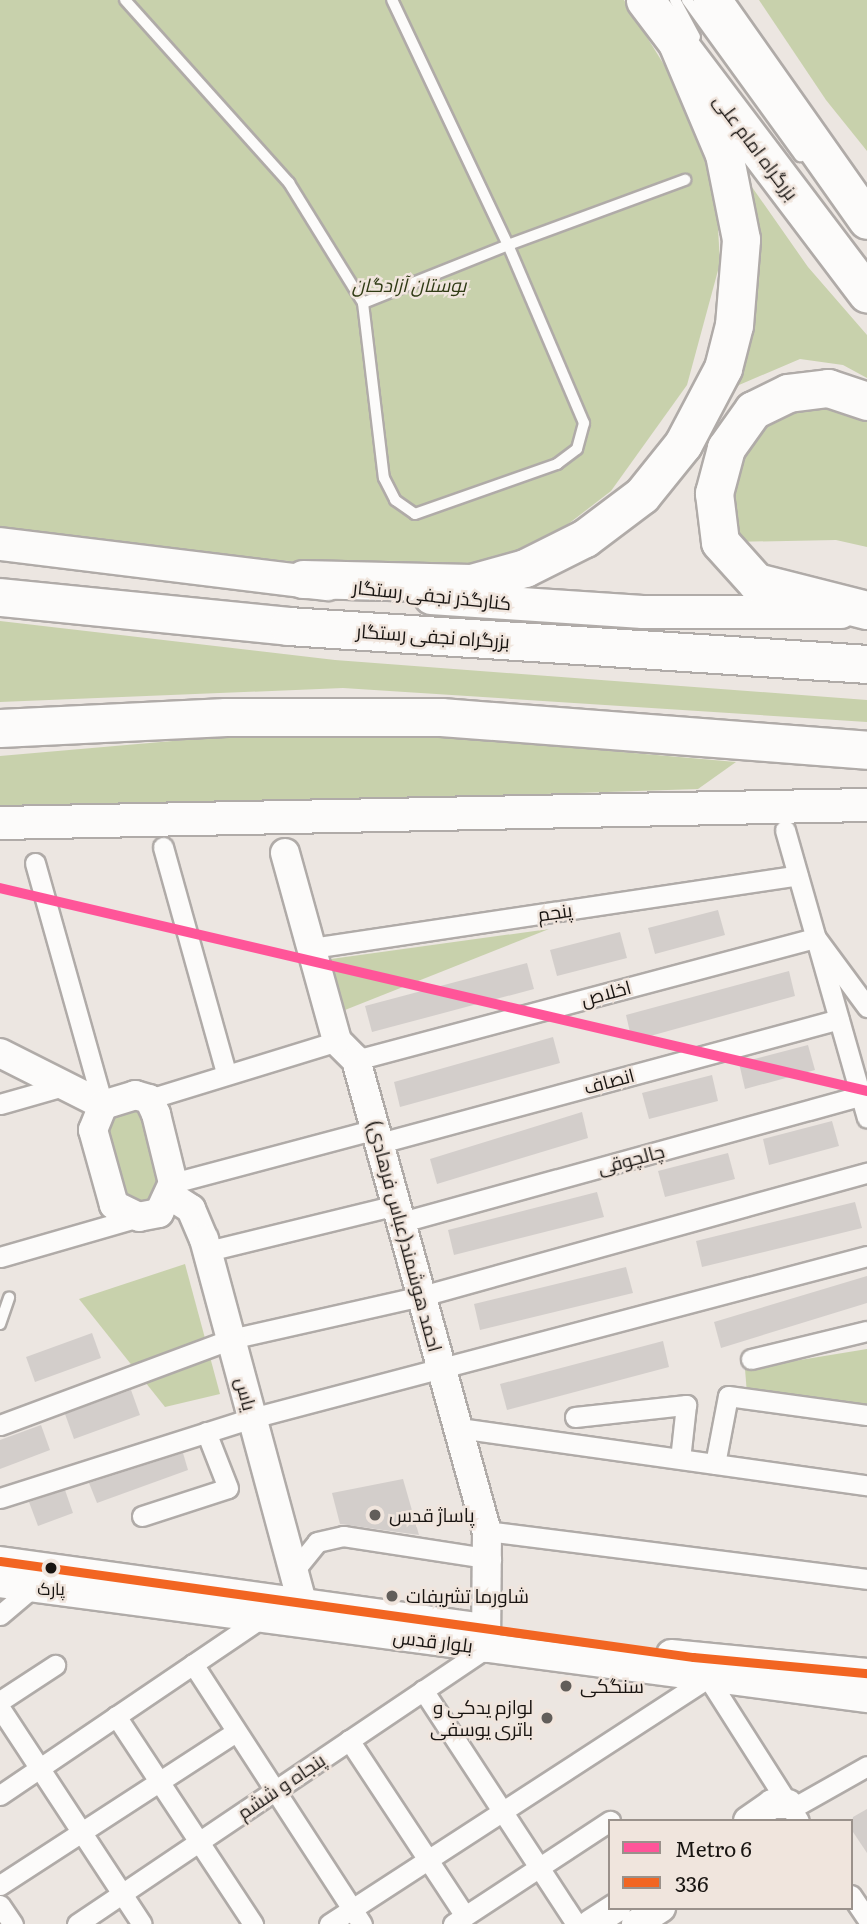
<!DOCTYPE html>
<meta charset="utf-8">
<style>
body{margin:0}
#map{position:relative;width:867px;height:1924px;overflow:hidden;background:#ece6e1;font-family:Literata,Cairo,serif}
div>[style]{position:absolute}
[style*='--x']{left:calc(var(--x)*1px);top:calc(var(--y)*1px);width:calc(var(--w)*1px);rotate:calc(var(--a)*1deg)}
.green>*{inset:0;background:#c8d1ac}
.building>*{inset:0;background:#d3cecb}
.roads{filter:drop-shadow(2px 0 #b0aba8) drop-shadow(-2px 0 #b0aba8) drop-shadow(0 2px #b0aba8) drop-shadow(0 -2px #b0aba8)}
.lane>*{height:10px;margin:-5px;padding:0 5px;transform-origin:5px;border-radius:5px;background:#fcfbfa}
.street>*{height:19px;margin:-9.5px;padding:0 9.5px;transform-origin:9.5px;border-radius:9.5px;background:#fcfbfa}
.secondary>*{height:28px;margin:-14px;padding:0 14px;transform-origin:14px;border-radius:14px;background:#fcfbfa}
.primary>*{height:32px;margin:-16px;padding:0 16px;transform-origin:16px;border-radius:16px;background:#fcfbfa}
.highway>*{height:37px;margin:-18.5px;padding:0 18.5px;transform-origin:18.5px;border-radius:18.5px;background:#fcfbfa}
.bus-1>*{height:9px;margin:-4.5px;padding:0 4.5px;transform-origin:4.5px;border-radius:4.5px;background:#f26522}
.metro-1>*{height:10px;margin:-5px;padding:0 5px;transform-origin:5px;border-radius:5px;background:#f59}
.dots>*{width:19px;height:19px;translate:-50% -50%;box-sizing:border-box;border:4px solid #f0e5dd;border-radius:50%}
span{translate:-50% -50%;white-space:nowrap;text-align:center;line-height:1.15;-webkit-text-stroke:5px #f0e5dd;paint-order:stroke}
.bus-label{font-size:17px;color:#181411}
.street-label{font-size:19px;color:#181411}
.park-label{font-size:19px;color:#303b15;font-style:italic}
.poi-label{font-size:19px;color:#181411}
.left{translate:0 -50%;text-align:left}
.right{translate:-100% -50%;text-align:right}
.legend{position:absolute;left:608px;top:1819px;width:245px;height:91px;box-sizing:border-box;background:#f0e5dd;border:2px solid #9a918b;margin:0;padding:9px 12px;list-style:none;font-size:21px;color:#181411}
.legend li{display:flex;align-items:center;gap:14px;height:35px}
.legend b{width:35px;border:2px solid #9a918b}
</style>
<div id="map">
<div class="green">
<i style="clip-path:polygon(0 0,624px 0,679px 89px,716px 193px,720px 263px,687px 385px,611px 491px,528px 555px,475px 577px,0 536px)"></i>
<i style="clip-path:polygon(759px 0,867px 0,867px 151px,826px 100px)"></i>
<i style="clip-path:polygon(733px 160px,808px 267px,867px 335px,867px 378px,843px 365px,800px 359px,739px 385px,711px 423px)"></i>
<i style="clip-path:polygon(805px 395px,867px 413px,867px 547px,836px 540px,730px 542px,726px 488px,736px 444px)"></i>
<i style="clip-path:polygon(0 621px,335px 660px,867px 700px,867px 722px,343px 688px,0 702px)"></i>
<i style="clip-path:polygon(264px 733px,463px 738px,736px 762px,698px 789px,0 812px,0 756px)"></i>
<i style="clip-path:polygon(549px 929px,345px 1010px,331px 959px)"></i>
<i style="clip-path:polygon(142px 1109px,163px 1177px,148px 1205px,121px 1198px,106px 1126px,123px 1110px)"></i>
<i style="clip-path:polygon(185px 1264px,220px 1394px,165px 1407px,79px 1299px)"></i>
<i style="clip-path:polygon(867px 1349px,867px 1409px,747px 1394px,745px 1369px)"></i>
</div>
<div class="building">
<i style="clip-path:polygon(718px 910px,725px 935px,655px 954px,648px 928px)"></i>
<i style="clip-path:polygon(620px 932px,627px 958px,557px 976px,550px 950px)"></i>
<i style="clip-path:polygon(527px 963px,534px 989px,372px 1032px,365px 1006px)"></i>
<i style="clip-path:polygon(789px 971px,795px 996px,632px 1041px,626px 1015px)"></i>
<i style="clip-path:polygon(553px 1037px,560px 1063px,400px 1107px,394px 1082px)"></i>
<i style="clip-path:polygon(808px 1045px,815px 1070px,745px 1089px,739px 1063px)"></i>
<i style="clip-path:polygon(712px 1075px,718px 1101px,649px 1119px,642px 1093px)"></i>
<i style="clip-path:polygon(582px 1112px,588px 1138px,437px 1184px,430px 1159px)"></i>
<i style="clip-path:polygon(832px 1121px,839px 1146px,769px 1165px,763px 1139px)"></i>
<i style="clip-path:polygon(728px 1153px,735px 1179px,665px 1197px,658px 1171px)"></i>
<i style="clip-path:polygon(597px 1192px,604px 1217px,454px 1255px,448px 1230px)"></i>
<i style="clip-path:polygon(855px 1202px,862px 1228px,702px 1267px,696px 1241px)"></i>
<i style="clip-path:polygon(626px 1267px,633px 1293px,480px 1330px,474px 1304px)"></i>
<i style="clip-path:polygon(867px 1276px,867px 1303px,721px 1348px,714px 1322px)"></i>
<i style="clip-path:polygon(92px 1333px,101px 1358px,35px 1382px,26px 1357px)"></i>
<i style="clip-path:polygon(663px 1341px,669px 1367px,507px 1410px,500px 1384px)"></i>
<i style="clip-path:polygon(131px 1390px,140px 1415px,74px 1439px,65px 1414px)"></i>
<i style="clip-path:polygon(41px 1425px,50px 1450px,0 1469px,0 1440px)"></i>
<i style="clip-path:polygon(183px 1453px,188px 1470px,97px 1503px,89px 1483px)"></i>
<i style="clip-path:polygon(403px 1479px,419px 1535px,340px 1524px,332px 1493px)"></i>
<i style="clip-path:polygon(65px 1490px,73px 1513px,38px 1526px,29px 1502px)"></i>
<i style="clip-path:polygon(867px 1809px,867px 1853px,851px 1829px,853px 1817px)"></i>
</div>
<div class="roads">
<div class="lane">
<i style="--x:125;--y:0;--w:246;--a:48.1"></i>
<i style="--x:289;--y:183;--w:141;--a:58.3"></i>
<i style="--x:363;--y:303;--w:176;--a:83.2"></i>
<i style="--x:384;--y:478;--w:25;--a:63"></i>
<i style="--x:395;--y:500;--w:24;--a:35"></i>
<i style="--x:415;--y:514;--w:151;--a:-19.4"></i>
<i style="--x:557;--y:464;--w:25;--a:-37"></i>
<i style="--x:577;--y:449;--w:27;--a:-75"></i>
<i style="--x:584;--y:423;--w:194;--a:-113.1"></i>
<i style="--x:508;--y:245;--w:189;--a:-20.2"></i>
<i style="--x:675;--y:0;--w:42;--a:61.6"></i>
<i style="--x:687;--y:0;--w:193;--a:54.1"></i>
<i style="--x:363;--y:303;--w:156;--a:-21.8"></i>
<i style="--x:508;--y:245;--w:271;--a:-115.3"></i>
<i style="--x:0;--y:1324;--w:28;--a:-71"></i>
</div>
<div class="street">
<i style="--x:785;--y:830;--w:299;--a:74.1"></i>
<i style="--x:163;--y:847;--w:235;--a:74.4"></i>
<i style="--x:35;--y:863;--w:251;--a:74.3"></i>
<i style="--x:312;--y:948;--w:491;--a:-8.5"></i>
<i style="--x:356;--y:1060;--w:476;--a:-14.9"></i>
<i style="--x:816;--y:938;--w:86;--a:53.5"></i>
<i style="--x:149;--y:1099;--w:197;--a:-17.1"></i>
<i style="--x:0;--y:1104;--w:70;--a:-15.8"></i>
<i style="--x:380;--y:1143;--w:475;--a:-15.1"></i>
<i style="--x:173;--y:1183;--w:210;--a:-14.9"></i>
<i style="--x:402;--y:1222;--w:476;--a:-15.4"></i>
<i style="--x:208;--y:1251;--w:195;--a:-13.7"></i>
<i style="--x:0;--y:1257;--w:145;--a:-16.1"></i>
<i style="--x:751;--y:1359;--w:119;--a:-13.6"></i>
<i style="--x:575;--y:1417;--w:112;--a:-6.2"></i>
<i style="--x:686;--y:1405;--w:54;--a:96.3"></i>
<i style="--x:0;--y:1425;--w:246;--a:-20.4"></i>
<i style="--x:231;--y:1339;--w:196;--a:-12.7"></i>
<i style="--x:422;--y:1296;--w:462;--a:-15.5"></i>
<i style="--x:459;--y:1428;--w:412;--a:8"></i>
<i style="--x:715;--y:1464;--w:69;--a:-79.2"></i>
<i style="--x:728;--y:1396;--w:140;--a:7.8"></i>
<i style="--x:0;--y:1498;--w:264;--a:-17.6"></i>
<i style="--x:252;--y:1418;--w:636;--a:-14.76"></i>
<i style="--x:142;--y:1516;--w:90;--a:-18"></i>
<i style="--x:228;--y:1488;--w:60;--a:-111.4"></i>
<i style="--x:487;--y:1531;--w:383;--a:7.2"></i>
<i style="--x:293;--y:1572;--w:38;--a:-51"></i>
<i style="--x:317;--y:1542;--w:27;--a:-13"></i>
<i style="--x:343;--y:1536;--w:150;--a:8.8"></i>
<i style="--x:0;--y:1615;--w:43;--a:-40.3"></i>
<i style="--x:193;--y:1664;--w:310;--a:57"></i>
<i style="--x:423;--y:1690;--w:280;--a:56.8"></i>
<i style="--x:0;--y:1701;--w:66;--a:-33.2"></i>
<i style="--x:0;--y:1708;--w:258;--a:56.7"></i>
<i style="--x:116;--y:1716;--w:249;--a:56.6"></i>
<i style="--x:349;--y:1740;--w:211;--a:56.6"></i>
<i style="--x:0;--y:1795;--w:310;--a:-34.1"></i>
<i style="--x:791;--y:1809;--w:87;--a:-29.5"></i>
<i style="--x:0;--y:1885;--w:281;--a:-33"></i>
<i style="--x:851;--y:1895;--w:29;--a:56"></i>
<i style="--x:0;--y:1905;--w:23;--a:56"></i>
<i style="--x:77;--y:1924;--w:493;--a:-34"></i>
<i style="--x:329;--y:1924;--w:452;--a:-33"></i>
<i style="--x:708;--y:1678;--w:169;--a:57.5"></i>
<i style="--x:453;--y:1924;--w:188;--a:-33.3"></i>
</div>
<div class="secondary">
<i style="--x:285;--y:853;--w:195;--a:74.5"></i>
<i style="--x:337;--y:1041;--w:27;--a:45"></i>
<i style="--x:356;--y:1060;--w:489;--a:74.5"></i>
<i style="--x:487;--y:1531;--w:117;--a:90.5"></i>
<i style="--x:0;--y:1053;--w:115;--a:26.8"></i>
<i style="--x:135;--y:1095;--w:15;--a:16"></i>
<i style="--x:149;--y:1099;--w:17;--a:65"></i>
<i style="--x:156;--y:1114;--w:71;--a:76.2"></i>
<i style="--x:173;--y:1183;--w:33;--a:115"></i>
<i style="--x:159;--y:1213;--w:20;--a:169"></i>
<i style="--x:139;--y:1217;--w:28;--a:-154"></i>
<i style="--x:114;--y:1205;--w:78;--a:-105.6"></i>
<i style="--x:93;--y:1130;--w:27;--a:-68"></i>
<i style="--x:103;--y:1105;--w:34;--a:-17"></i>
<i style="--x:171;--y:1196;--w:24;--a:33"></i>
<i style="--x:191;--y:1209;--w:33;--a:67"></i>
<i style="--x:204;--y:1239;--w:377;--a:74.9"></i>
<i style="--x:0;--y:1561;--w:480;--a:7.9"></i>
<i style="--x:0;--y:1583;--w:875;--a:7.56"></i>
<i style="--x:671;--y:1654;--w:197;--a:5.5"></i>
<i style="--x:748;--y:1821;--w:29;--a:-35"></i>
<i style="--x:772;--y:1804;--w:16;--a:0"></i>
<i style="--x:591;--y:1924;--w:30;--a:-33"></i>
<i style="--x:636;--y:1924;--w:30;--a:-33"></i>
</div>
<div class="primary">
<i style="--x:0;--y:544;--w:330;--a:7"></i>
<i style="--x:431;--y:598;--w:212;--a:3.8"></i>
<i style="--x:643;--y:612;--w:198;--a:0"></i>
<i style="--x:0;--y:823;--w:867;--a:-1.19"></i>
</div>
<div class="highway">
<i style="--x:645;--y:0;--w:368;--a:52.9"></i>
<i style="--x:712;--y:0;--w:269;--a:54.8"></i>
<i style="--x:867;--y:401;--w:41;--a:-161.6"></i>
<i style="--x:828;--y:388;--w:40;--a:172.9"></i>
<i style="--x:788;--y:393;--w:39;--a:154"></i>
<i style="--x:753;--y:410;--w:47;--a:125.4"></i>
<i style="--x:726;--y:448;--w:47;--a:104.9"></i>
<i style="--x:714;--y:493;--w:49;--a:83"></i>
<i style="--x:720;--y:542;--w:54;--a:48"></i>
<i style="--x:756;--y:582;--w:114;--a:14.2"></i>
<i style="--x:303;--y:579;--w:168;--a:1.4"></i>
<i style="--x:471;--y:583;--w:56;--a:-15.5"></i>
<i style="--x:525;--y:568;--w:67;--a:-26.6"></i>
<i style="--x:585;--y:538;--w:71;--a:-37"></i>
<i style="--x:642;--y:495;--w:65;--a:-51.2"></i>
<i style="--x:683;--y:444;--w:86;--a:-62.2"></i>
<i style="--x:723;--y:368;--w:44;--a:-75.7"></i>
<i style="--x:734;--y:325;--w:86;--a:-85.3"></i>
<i style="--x:741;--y:239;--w:87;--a:-101.3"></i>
<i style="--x:724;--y:154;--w:121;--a:-112.9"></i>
<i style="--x:0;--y:597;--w:289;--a:5.7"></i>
<i style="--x:288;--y:626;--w:580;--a:3.75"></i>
<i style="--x:0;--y:728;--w:226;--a:-2.8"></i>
<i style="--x:226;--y:717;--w:215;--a:0"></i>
<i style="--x:441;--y:717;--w:427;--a:4.4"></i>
</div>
</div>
<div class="bus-1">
<i style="--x:0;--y:1561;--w:700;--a:7.89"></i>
<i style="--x:693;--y:1657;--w:175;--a:5.3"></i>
</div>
<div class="metro-1">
<i style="--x:0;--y:888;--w:890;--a:13.18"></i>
</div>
<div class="dots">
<i style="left:375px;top:1515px;background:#625e5a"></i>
<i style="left:51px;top:1568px;background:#181411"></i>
<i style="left:392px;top:1596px;background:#625e5a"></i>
<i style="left:566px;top:1686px;background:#625e5a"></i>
<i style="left:547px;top:1718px;background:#625e5a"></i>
</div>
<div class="bus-label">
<span style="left:51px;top:1588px">پارک</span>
</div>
<div class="street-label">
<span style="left:756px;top:147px;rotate:53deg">بزرگراه امام علی</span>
<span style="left:432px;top:595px;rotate:6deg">کنارگذر نجفی رستگار</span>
<span style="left:433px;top:636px;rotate:4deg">بزرگراه نجفی رستگار</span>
<span style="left:555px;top:912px;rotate:-8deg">پنجم</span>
<span style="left:606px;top:993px;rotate:-15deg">اخلاص</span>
<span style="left:609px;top:1081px;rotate:-15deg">انصاف</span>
<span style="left:631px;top:1159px;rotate:-15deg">چالچوقی</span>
<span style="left:405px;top:1236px;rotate:75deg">احمد هوشمند(عباس فرهادی)</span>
<span style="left:246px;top:1394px;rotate:75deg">یاس</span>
<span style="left:433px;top:1641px;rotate:7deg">بلوار قدس</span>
<span style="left:281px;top:1786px;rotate:-34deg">پنجاه و ششم</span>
</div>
<div class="park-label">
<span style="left:409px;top:285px">بوستان آزادگان</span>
</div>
<div class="poi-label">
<span class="left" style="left:389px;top:1515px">پاساژ قدس</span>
<span class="left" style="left:406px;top:1596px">شاورما تشریفات</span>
<span class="left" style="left:580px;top:1686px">سنگکی</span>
<span class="right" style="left:533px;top:1718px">لوازم یدکی و<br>باتری یوسفی</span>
</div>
<ul class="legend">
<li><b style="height:9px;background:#f59"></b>Metro 6</li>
<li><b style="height:9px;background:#f26522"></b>336</li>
</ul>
</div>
